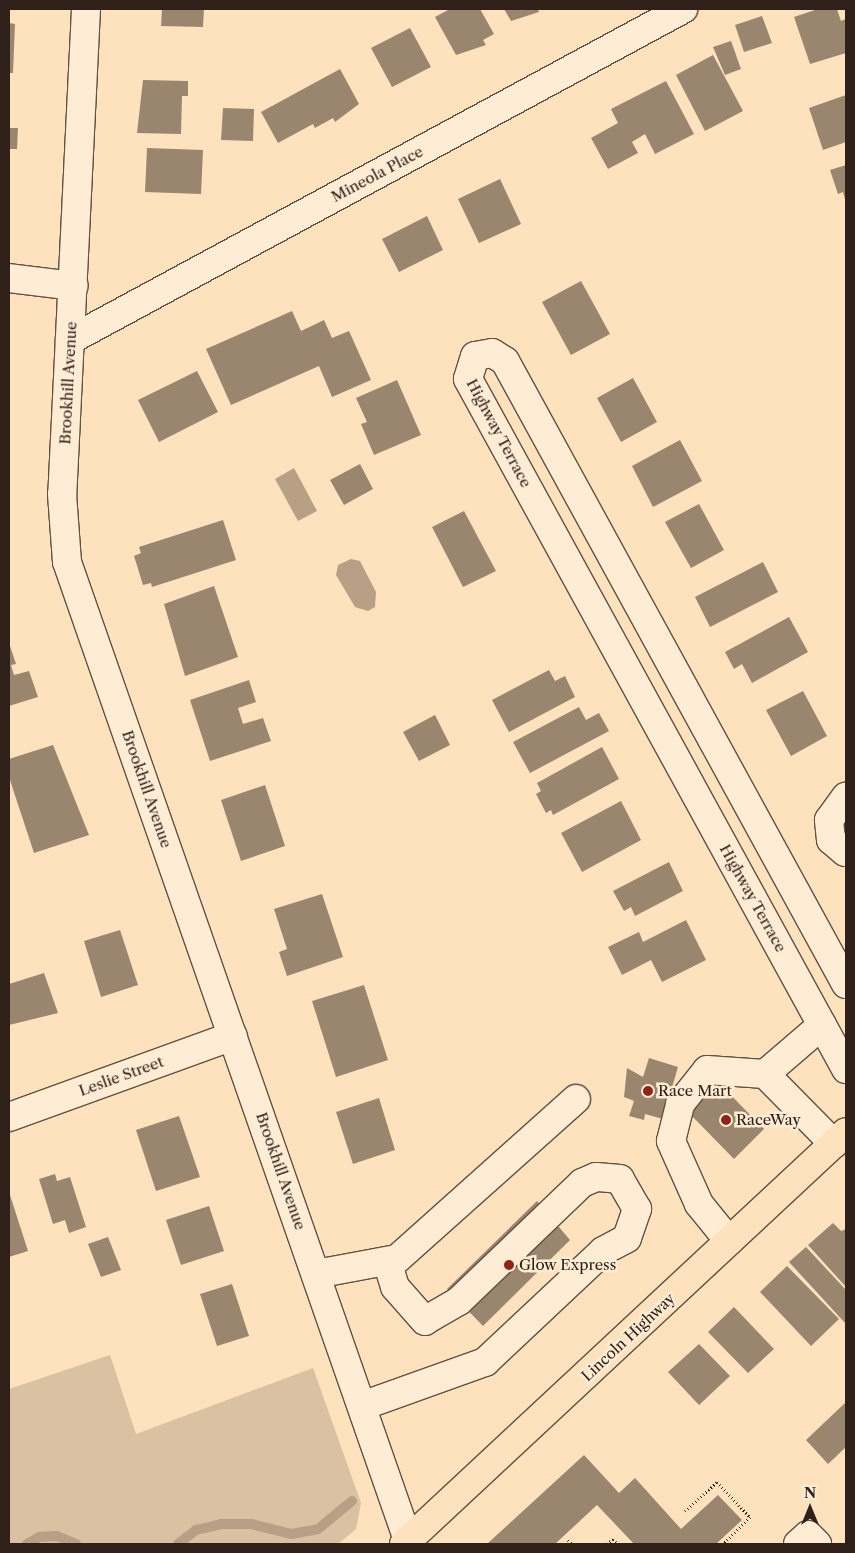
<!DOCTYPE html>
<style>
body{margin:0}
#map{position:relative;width:855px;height:1553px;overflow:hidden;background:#fde2bd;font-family:"Libre Caslon Text",serif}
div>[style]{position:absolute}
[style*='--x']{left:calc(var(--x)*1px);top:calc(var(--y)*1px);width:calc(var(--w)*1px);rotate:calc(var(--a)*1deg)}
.green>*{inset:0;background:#dac1a1}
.water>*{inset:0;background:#b7a086}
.stream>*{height:10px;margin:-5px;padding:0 5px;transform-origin:5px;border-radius:5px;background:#b7a086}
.building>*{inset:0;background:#9a856f}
.path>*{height:3px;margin-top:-1.5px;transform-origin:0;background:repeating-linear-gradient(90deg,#2f211a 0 1px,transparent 0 3.5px)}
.roads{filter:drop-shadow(1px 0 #625143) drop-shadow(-1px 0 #625143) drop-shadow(0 1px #625143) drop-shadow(0 -1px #625143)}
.minor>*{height:28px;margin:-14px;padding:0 14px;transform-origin:14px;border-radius:14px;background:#feecd4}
.major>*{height:28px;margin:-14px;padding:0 14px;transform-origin:14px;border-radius:14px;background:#fde2bd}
.dots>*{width:14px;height:14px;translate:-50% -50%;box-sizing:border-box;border:2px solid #feecd4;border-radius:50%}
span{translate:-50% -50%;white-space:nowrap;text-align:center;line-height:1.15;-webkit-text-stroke:5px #feecd4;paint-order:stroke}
.street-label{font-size:15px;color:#2f211a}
.poi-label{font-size:15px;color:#2f211a}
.left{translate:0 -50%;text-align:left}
.frame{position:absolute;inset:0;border:10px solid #2f211a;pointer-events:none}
.north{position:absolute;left:785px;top:1483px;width:50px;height:50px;-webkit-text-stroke:4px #feecd4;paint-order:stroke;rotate:0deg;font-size:14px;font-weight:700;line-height:20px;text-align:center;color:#2f211a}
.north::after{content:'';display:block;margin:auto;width:18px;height:22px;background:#2f211a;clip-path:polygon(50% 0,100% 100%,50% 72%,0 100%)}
</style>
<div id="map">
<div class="green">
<i style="clip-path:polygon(110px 1355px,136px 1434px,313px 1368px,361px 1503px,356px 1529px,338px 1544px,9px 1544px,9px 1389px)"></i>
</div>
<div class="water">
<i style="clip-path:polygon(294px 468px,317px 511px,298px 521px,275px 479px)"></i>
<i style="clip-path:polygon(351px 559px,360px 561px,376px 592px,375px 607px,368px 611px,355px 607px,336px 575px,338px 565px)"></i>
</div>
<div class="stream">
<i style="--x:27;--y:1544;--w:14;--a:-30"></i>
<i style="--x:39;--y:1537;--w:18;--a:-3"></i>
<i style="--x:57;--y:1536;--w:21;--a:23"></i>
<i style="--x:178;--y:1544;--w:23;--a:-38"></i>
<i style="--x:196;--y:1530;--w:26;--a:-13"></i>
<i style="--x:221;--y:1524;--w:30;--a:0"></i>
<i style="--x:251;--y:1524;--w:41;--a:14"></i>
<i style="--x:291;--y:1534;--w:27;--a:-10"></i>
<i style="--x:318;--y:1529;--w:44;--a:-39.5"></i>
</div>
<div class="building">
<i style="clip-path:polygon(162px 9px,204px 9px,203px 27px,161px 26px)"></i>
<i style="clip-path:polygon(450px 9px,480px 9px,494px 34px,483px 40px,486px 45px,456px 55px,435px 17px)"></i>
<i style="clip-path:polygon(504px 9px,538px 9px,539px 12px,511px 21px)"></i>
<i style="clip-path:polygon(818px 9px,837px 9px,841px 21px,846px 19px,846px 53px,810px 64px,794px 17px)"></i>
<i style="clip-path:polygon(762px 16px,772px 43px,744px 52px,735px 25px)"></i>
<i style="clip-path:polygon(9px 23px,15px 24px,13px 73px,9px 73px)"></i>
<i style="clip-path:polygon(410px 28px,431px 67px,392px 87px,371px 48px)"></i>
<i style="clip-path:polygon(731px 41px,741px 69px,725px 75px,713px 47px)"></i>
<i style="clip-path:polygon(713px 55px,743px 111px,705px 131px,676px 75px)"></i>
<i style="clip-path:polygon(340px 69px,359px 104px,335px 122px,333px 118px,315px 128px,313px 124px,278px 143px,261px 112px)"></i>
<i style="clip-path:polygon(143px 80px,188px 81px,188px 96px,182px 96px,181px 134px,137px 133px)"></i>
<i style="clip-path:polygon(666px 81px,694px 134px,655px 154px,645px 134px,632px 142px,638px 153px,608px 169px,591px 138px,618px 123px,611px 109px)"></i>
<i style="clip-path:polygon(846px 95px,846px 142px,823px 150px,809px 108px)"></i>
<i style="clip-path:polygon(223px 108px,254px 109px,253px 141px,221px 140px)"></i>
<i style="clip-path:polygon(9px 128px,18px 128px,17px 149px,9px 149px)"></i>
<i style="clip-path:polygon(147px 148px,203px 150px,201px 194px,145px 192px)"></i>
<i style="clip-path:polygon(846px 165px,846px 203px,843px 192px,838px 194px,830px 170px)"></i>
<i style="clip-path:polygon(500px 179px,521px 224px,479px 243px,458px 199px)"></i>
<i style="clip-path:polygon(427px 216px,443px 250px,399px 272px,382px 239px)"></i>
<i style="clip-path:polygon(581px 281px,610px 334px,571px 355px,542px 302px)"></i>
<i style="clip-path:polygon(292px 311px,301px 331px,324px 320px,332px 338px,349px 331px,371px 380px,332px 397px,319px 366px,231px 405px,206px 349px)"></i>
<i style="clip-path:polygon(197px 371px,218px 412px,159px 442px,138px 400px)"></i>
<i style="clip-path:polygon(633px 378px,657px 422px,621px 442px,597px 398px)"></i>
<i style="clip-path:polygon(397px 380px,421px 435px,374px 455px,361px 424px,367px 422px,356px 398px)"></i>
<i style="clip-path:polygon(680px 440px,702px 481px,653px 507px,632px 466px)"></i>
<i style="clip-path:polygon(360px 464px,373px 489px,344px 505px,330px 480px)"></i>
<i style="clip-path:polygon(699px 504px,724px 550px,691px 568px,665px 522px)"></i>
<i style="clip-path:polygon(464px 511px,496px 571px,463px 587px,432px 527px)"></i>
<i style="clip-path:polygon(223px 520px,236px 560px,152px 587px,151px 583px,143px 585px,134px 556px,141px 553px,139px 547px)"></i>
<i style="clip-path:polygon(763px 562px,778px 592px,710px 627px,695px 597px)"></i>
<i style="clip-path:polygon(214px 586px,238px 657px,185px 676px,164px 604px)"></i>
<i style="clip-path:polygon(789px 617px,808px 652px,752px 683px,742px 664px,734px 669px,725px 652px)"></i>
<i style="clip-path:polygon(9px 643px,16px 664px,11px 665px,14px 675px,29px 671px,38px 697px,9px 706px)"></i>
<i style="clip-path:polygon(549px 670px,555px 681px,565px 676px,575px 697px,509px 732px,492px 700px)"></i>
<i style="clip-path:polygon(249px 680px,256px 702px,238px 708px,243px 724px,263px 718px,271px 741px,210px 761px,190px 700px)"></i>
<i style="clip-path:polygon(803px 691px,827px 736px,791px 756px,766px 710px)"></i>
<i style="clip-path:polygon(579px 707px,586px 720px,599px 713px,609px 731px,530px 773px,513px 742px)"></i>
<i style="clip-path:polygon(435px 715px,450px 745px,419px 761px,403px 732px)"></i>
<i style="clip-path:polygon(53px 745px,89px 835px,34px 853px,9px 777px,9px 759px)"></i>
<i style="clip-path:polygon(602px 747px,619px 779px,553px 815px,551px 810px,546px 813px,536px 794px,541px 791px,537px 783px)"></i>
<i style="clip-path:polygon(265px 785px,285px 846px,241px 861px,221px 800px)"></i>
<i style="clip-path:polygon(621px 801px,641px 840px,582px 872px,561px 833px)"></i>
<i style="clip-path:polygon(669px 862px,683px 891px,635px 916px,631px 907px,624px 911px,613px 891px)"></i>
<i style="clip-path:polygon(322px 894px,343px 957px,287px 976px,279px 952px,287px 949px,274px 909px)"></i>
<i style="clip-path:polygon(686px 920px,706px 960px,662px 982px,651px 960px,622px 975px,608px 947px,639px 932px,643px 942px)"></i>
<i style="clip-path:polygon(120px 930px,138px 985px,101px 997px,84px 941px)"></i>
<i style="clip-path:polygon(44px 973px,58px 1013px,9px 1025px,9px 984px)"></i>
<i style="clip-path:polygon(364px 985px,388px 1060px,336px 1077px,312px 1001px)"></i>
<i style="clip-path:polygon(649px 1058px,678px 1067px,663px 1119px,645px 1114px,644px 1120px,629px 1116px,634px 1101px,624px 1097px,627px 1068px,643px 1077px)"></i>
<i style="clip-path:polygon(718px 1082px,764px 1129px,734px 1159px,688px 1112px)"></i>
<i style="clip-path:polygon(379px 1098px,395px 1150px,353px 1164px,336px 1112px)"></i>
<i style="clip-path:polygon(179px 1116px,200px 1177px,156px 1191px,136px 1130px)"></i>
<i style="clip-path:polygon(55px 1174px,57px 1181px,70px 1177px,86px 1227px,69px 1233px,65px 1220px,53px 1224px,39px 1179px)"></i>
<i style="clip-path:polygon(9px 1192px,28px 1251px,9px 1257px)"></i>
<i style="clip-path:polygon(537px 1201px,570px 1240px,483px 1326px,447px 1289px)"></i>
<i style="clip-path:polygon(209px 1206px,224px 1251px,181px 1265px,166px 1220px)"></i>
<i style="clip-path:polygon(833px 1223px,841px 1231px,846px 1229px,846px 1287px,808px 1245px)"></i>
<i style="clip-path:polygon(108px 1237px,121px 1270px,101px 1277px,88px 1244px)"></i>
<i style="clip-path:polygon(806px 1247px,846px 1290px,846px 1324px,789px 1262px)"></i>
<i style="clip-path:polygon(787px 1266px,839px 1319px,811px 1346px,760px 1292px)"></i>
<i style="clip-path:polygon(232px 1284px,249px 1336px,217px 1346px,200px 1294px)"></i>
<i style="clip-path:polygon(734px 1307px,774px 1349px,748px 1373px,708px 1332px)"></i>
<i style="clip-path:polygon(699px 1344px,730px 1376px,699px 1405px,668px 1372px)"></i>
<i style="clip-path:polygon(846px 1402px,846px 1447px,828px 1464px,806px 1440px)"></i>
<i style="clip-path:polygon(584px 1455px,619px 1493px,635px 1478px,681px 1529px,718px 1495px,742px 1520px,716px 1544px,634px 1544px,597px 1505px,555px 1544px,487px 1544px)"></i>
</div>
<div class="path">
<i style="--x:685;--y:1511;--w:43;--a:-42.2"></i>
<i style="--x:717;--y:1482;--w:48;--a:46.7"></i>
<i style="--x:750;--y:1517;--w:38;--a:135"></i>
<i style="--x:568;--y:1540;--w:6;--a:45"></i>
<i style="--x:607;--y:1544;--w:8;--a:-40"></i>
<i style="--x:613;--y:1539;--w:7;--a:45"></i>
</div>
<div class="roads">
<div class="minor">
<i style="--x:86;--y:9;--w:486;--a:92.8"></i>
<i style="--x:62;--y:494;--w:68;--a:85.8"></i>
<i style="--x:67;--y:562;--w:1036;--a:70.78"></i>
<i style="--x:9;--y:278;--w:65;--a:7"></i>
<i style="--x:70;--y:340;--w:697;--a:-28.37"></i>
<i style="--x:845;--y:852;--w:18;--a:-139"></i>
<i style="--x:831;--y:840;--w:20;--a:-96"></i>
<i style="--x:829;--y:820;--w:29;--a:-54"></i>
<i style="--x:846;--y:984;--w:710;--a:-118.69"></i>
<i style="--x:505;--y:361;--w:15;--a:-148"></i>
<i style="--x:492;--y:353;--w:17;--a:170"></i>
<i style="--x:475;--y:356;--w:24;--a:107"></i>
<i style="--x:468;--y:379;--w:787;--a:61.28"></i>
<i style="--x:822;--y:1025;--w:75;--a:139.3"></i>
<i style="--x:765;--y:1074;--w:98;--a:45.4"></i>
<i style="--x:9;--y:1117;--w:238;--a:-19.9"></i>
<i style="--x:729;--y:1241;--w:48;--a:-129"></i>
<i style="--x:699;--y:1204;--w:69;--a:-114"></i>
<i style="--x:671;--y:1141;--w:38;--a:-76"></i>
<i style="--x:680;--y:1104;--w:43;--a:-51.5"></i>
<i style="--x:707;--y:1070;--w:58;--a:3.9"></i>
<i style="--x:316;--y:1274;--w:82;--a:-10.5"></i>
<i style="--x:397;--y:1259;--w:240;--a:-41.8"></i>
<i style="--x:362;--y:1406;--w:131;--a:-19.7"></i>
<i style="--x:485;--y:1362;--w:162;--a:-43.2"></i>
<i style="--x:603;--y:1251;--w:27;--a:-28"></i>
<i style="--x:627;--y:1238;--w:31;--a:-71"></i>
<i style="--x:637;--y:1209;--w:34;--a:-120"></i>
<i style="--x:620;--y:1179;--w:24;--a:-175"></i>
<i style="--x:596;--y:1177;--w:15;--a:157"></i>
<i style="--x:582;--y:1183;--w:170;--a:136.2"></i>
<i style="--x:459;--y:1301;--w:39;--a:150"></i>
<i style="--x:425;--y:1321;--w:45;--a:-131.4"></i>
<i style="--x:395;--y:1287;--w:27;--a:-107"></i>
<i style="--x:798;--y:1544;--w:13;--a:-42"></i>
<i style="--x:808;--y:1535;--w:13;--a:45"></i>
</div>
<div class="major">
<i style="--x:404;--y:1544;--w:604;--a:-42.99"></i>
</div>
</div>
<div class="dots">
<i style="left:648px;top:1091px;background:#8f2418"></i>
<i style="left:726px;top:1120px;background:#8f2418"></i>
<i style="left:509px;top:1265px;background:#8f2418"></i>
</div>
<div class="street-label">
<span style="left:377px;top:174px;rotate:-28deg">Mineola Place</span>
<span style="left:68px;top:383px;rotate:-87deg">Brookhill Avenue</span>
<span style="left:499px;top:433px;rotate:62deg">Highway Terrace</span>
<span style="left:147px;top:789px;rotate:71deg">Brookhill Avenue</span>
<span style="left:753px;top:898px;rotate:61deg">Highway Terrace</span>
<span style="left:121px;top:1076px;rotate:-20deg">Leslie Street</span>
<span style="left:281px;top:1171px;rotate:71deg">Brookhill Avenue</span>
<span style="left:628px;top:1337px;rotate:-43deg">Lincoln Highway</span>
</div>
<div class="poi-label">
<span class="left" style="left:658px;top:1091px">Race Mart</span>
<span class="left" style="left:736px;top:1120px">RaceWay</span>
<span class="left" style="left:519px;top:1265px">Glow Express</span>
</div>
<div class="frame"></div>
<div class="north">N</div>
</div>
